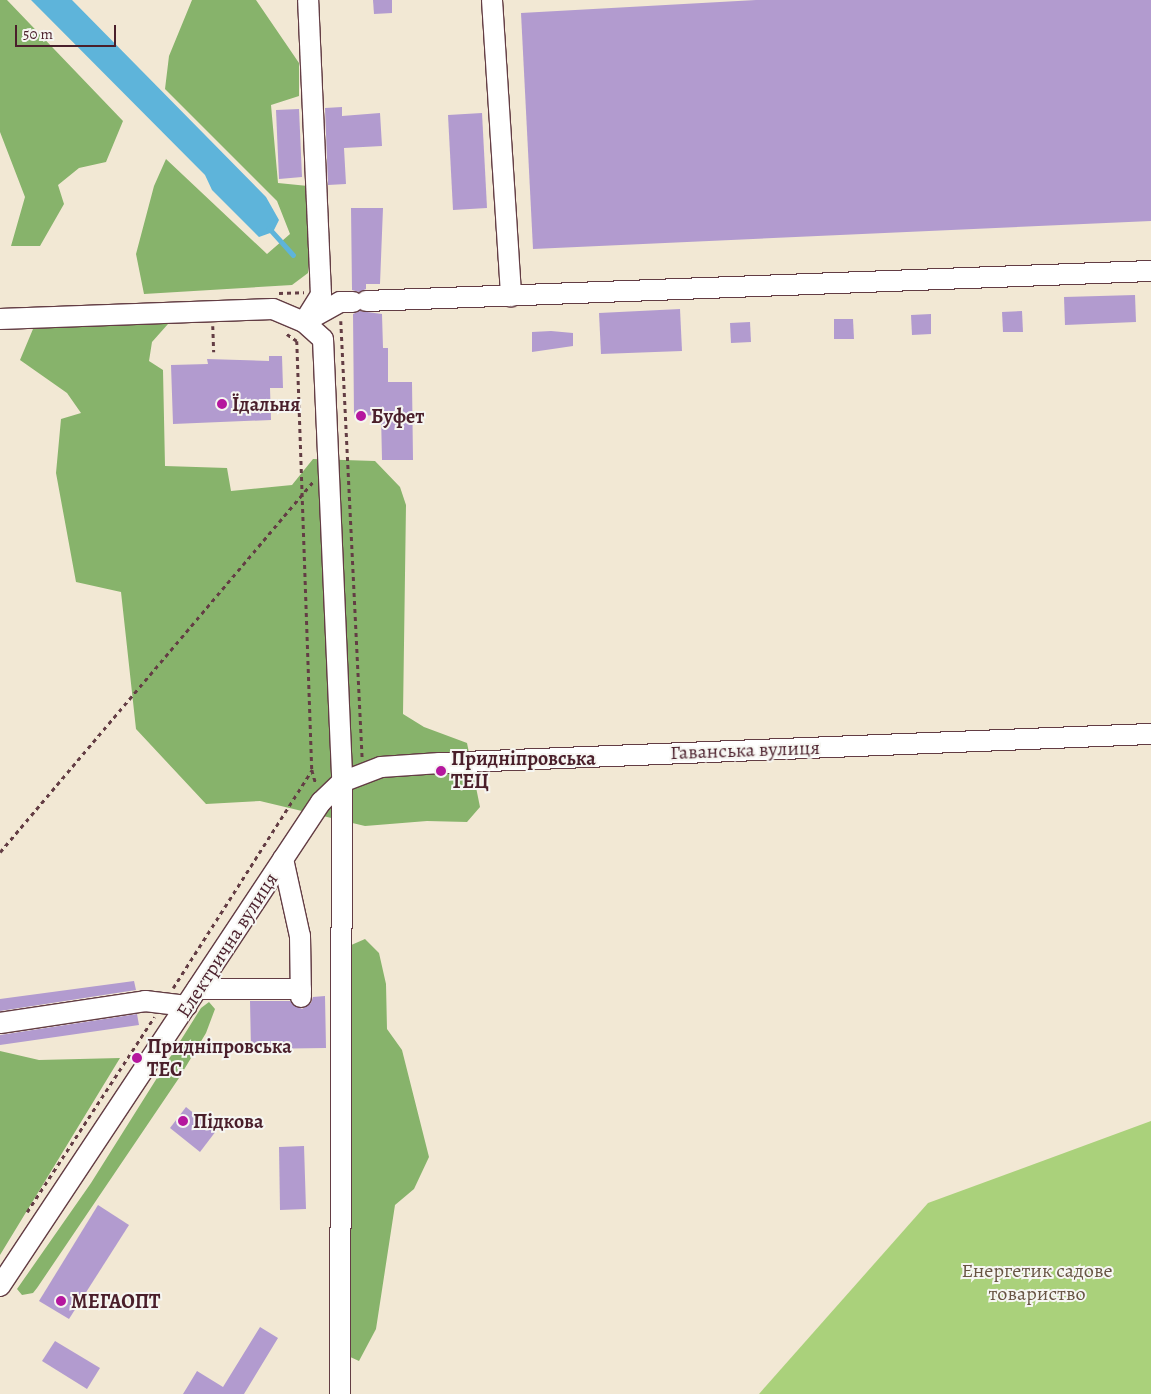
<!DOCTYPE html>
<meta charset="utf-8">
<style>
body{margin:0}
#map{position:relative;width:1151px;height:1394px;overflow:hidden;background:#f2e8d4;font-family:Alegreya,serif}
div>[style]{position:absolute}
[style*='--x']{left:calc(var(--x)*1px);top:calc(var(--y)*1px);width:calc(var(--w)*1px);rotate:calc(var(--a)*1deg)}
.green>*{inset:0;background:#aad17b}
.forest>*{inset:0;background:#87b36b}
.water>*{inset:0;background:#5eb4da}
.stream>*{height:4.5px;margin:-2.25px;padding:0 2.25px;transform-origin:2.25px;border-radius:2.25px;background:#5eb4da}
.building>*{inset:0;background:#b29bcf}
.path>*{height:2.5px;margin-top:-1.25px;transform-origin:0;background:repeating-linear-gradient(90deg,#633d44 0 4px,transparent 0 8px)}
.roads{filter:drop-shadow(1px 0 #633d44) drop-shadow(-1px 0 #633d44) drop-shadow(0 1px #633d44) drop-shadow(0 -1px #633d44)}
.minor>*{height:20px;margin:-10px;padding:0 10px;transform-origin:10px;border-radius:10px;background:#fff}
.dots>*{width:14px;height:14px;translate:-50% -50%;box-sizing:border-box;border:2px solid #f6f6f2;border-radius:50%}
span{translate:-50% -50%;white-space:nowrap;text-align:center;line-height:1.15;-webkit-text-stroke:4px #f6f6f2;paint-order:stroke}
.poi-label{font-size:20px;color:#4a1f2b;font-weight:700}
.left{translate:0 -50%;text-align:left}
.street-label{font-size:20px;color:#4a1f2b}
.park-label{font-size:20px;color:#675443}
.scale{position:absolute;left:15px;top:25px;width:101px;height:22px;box-sizing:border-box;border:2px solid #4a1f2b;border-top:0;padding-left:6px;font-size:15px;line-height:18px;white-space:nowrap;color:#4a1f2b;-webkit-text-stroke:4px #f6f6f2;paint-order:stroke}
</style>
<div id="map">
<div class="green">
<i style="clip-path:polygon(1151px 1121px,1151px 1394px,759px 1394px,928px 1203px)"></i>
</div>
<div class="forest">
<i style="clip-path:polygon(0 0,7px 0,123px 121px,106px 162px,79px 168px,58px 185px,64px 204px,40px 246px,11px 246px,25px 197px,0 132px)"></i>
<i style="clip-path:polygon(192px 0,256px 0,299px 63px,299px 96px,271px 105px,278px 183px,308px 186px,312px 223px,308px 273px,292px 285px,144px 294px,136px 254px,154px 186px,166px 159px,267px 254px,290px 234px,277px 201px,165px 89px,169px 56px)"></i>
<i style="clip-path:polygon(153px 314px,168px 324px,152px 342px,149px 361px,163px 370px,165px 466px,227px 468px,231px 491px,292px 485px,313px 459px,375px 461px,400px 487px,406px 505px,403px 714px,424px 727px,467px 743px,480px 807px,467px 822px,427px 821px,365px 826px,260px 801px,206px 804px,136px 729px,121px 592px,76px 582px,56px 473px,61px 419px,81px 413px,67px 393px,20px 360px,33px 329px,132px 320px)"></i>
<i style="clip-path:polygon(365px 939px,379px 953px,386px 984px,387px 1029px,402px 1050px,429px 1157px,414px 1189px,395px 1205px,376px 1329px,359px 1361px,348px 1356px,349px 946px)"></i>
<i style="clip-path:polygon(209px 1002px,215px 1009px,206px 1033px,179px 1078px,37px 1288px,33px 1293px,22px 1295px,17px 1289px,91px 1183px,201px 1008px)"></i>
<i style="clip-path:polygon(0 1051px,39px 1060px,120px 1058px,0 1255px)"></i>
</div>
<div class="water">
<i style="clip-path:polygon(31px 0,72px 0,266px 197px,279px 220px,273px 232px,259px 237px,212px 190px,205px 175px)"></i>
</div>
<div class="stream">
<i style="--x:269;--y:228;--w:36;--a:48"></i>
</div>
<div class="building">
<i style="clip-path:polygon(373px 0,392px 0,392px 13px,374px 14px)"></i>
<i style="clip-path:polygon(756px 0,1151px 0,1151px 221px,533px 249px,521px 13px)"></i>
<i style="clip-path:polygon(342px 107px,342px 116px,380px 113px,382px 146px,344px 148px,346px 184px,328px 185px,325px 108px)"></i>
<i style="clip-path:polygon(299px 109px,302px 177px,279px 179px,276px 110px)"></i>
<i style="clip-path:polygon(482px 113px,487px 208px,453px 210px,448px 115px)"></i>
<i style="clip-path:polygon(351px 208px,383px 208px,380px 284px,366px 284px,366px 289px,359px 292px,352px 290px)"></i>
<i style="clip-path:polygon(1135px 295px,1136px 322px,1065px 325px,1064px 297px)"></i>
<i style="clip-path:polygon(680px 309px,682px 351px,601px 354px,599px 313px)"></i>
<i style="clip-path:polygon(360px 311px,382px 314px,383px 348px,388px 348px,388px 382px,412px 382px,413px 460px,382px 460px,381px 415px,354px 416px,353px 314px)"></i>
<i style="clip-path:polygon(1022px 311px,1023px 332px,1003px 332px,1002px 312px)"></i>
<i style="clip-path:polygon(931px 314px,931px 334px,912px 335px,911px 315px)"></i>
<i style="clip-path:polygon(834px 319px,853px 319px,854px 339px,834px 339px)"></i>
<i style="clip-path:polygon(750px 322px,751px 342px,731px 343px,730px 323px)"></i>
<i style="clip-path:polygon(551px 331px,573px 333px,573px 346px,532px 352px,532px 332px)"></i>
<i style="clip-path:polygon(269px 356px,282px 356px,283px 388px,270px 388px,271px 420px,173px 424px,171px 365px,208px 364px,207px 359px,269px 361px)"></i>
<i style="clip-path:polygon(134px 981px,136px 990px,0 1011px,0 999px)"></i>
<i style="clip-path:polygon(325px 996px,326px 1048px,251px 1049px,250px 1001px,290px 1001px,302px 1009px,311px 1003px,313px 997px)"></i>
<i style="clip-path:polygon(137px 1014px,139px 1025px,0 1045px,0 1035px)"></i>
<i style="clip-path:polygon(186px 1107px,216px 1131px,200px 1152px,170px 1128px)"></i>
<i style="clip-path:polygon(304px 1146px,306px 1209px,280px 1210px,279px 1147px)"></i>
<i style="clip-path:polygon(98px 1205px,129px 1225px,69px 1319px,39px 1301px)"></i>
<i style="clip-path:polygon(260px 1327px,278px 1338px,244px 1394px,183px 1394px,197px 1371px,223px 1387px)"></i>
<i style="clip-path:polygon(55px 1341px,100px 1368px,87px 1389px,42px 1361px)"></i>
</div>
<div class="path">
<i style="--x:279;--y:293;--w:25;--a:-2"></i>
<i style="--x:341;--y:321;--w:438;--a:87.2"></i>
<i style="--x:213;--y:326;--w:26;--a:88"></i>
<i style="--x:287;--y:334;--w:12;--a:35"></i>
<i style="--x:297;--y:341;--w:429;--a:88"></i>
<i style="--x:312;--y:770;--w:15;--a:74"></i>
<i style="--x:0;--y:852;--w:485;--a:-49.8"></i>
<i style="--x:173;--y:988;--w:259;--a:-57.5"></i>
<i style="--x:27;--y:1212;--w:233;--a:-56.9"></i>
</div>
<div class="roads">
<div class="minor">
<i style="--x:492;--y:0;--w:297;--a:86.3"></i>
<i style="--x:366;--y:301;--w:786;--a:-2.19"></i>
<i style="--x:0;--y:319;--w:273;--a:-2.1"></i>
<i style="--x:273;--y:309;--w:34;--a:23"></i>
<i style="--x:304;--y:322;--w:25;--a:42"></i>
<i style="--x:323;--y:339;--w:443;--a:87.5"></i>
<i style="--x:342;--y:782;--w:612;--a:90.19"></i>
<i style="--x:306;--y:321;--w:39;--a:-29"></i>
<i style="--x:340;--y:302;--w:13;--a:0"></i>
<i style="--x:304;--y:322;--w:32;--a:-58"></i>
<i style="--x:321;--y:295;--w:295;--a:-92.5"></i>
<i style="--x:283;--y:859;--w:79;--a:77.6"></i>
<i style="--x:300;--y:936;--w:61;--a:89.1"></i>
<i style="--x:197;--y:989;--w:104;--a:0"></i>
<i style="--x:0;--y:1023;--w:147;--a:-8.6"></i>
<i style="--x:145;--y:1001;--w:42;--a:6.8"></i>
<i style="--x:0;--y:1286;--w:581;--a:-56.45"></i>
<i style="--x:321;--y:802;--w:29;--a:-44"></i>
<i style="--x:342;--y:782;--w:42;--a:-21"></i>
<i style="--x:381;--y:767;--w:59;--a:-3.9"></i>
<i style="--x:440;--y:763;--w:712;--a:-2.34"></i>
</div>
</div>
<div class="dots">
<i style="left:222px;top:404px;background:#b5179e"></i>
<i style="left:361px;top:416px;background:#b5179e"></i>
<i style="left:441px;top:771px;background:#b5179e"></i>
<i style="left:137px;top:1058px;background:#b5179e"></i>
<i style="left:183px;top:1121px;background:#b5179e"></i>
<i style="left:61px;top:1301px;background:#b5179e"></i>
</div>
<div class="poi-label">
<span class="left" style="left:232px;top:404px">Їдальня</span>
<span class="left" style="left:371px;top:416px">Буфет</span>
<span class="left" style="left:451px;top:770px">Придніпровська<br>ТЕЦ</span>
<span class="left" style="left:147px;top:1058px">Придніпровська<br>ТЕС</span>
<span class="left" style="left:193px;top:1121px">Підкова</span>
<span class="left" style="left:71px;top:1301px">МЕГАОПТ</span>
</div>
<div class="street-label">
<span style="left:745px;top:750px;rotate:-2deg">Гаванська вулиця</span>
<span style="left:227px;top:945px;rotate:-57deg">Електрична вулиця</span>
</div>
<div class="park-label">
<span style="left:1037px;top:1282px">Енергетик садове<br>товариство</span>
</div>
<div class="scale">50 m</div>
</div>
